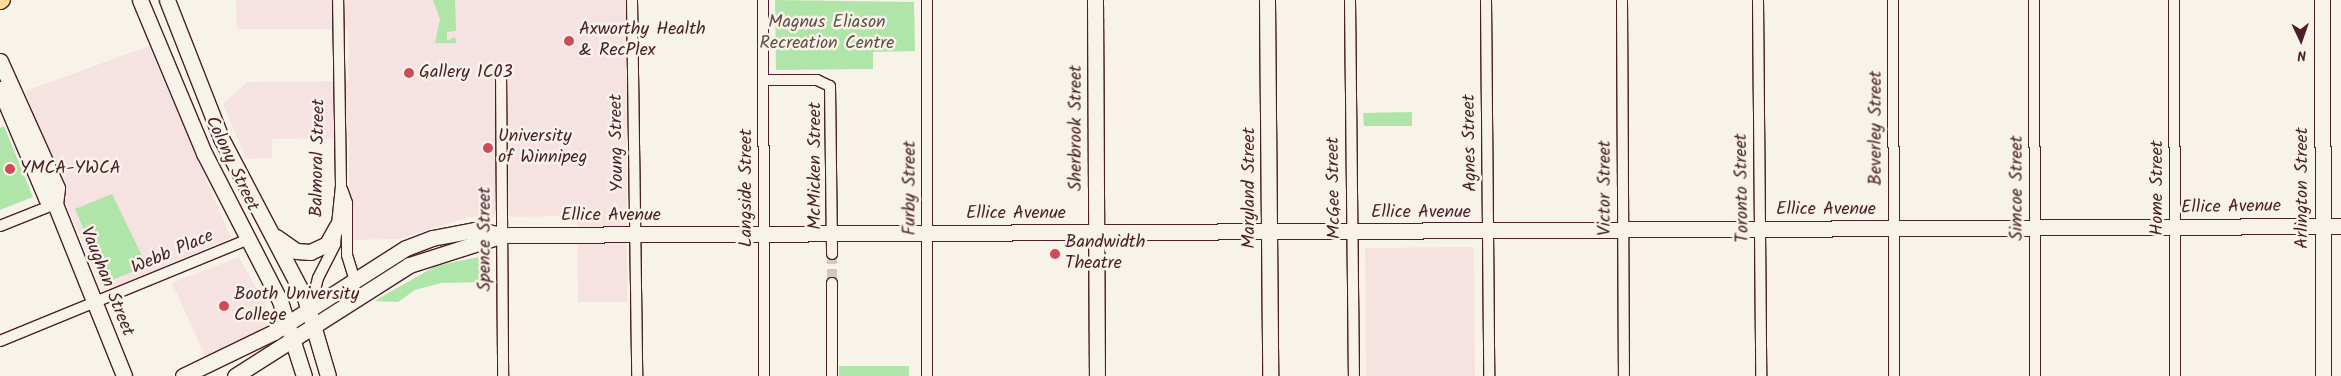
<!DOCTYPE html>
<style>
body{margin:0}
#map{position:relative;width:2341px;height:376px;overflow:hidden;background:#f7f3e8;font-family:Kalam,sans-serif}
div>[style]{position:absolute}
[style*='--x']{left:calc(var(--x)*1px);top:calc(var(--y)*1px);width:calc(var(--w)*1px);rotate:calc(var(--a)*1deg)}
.built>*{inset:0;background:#f6e2e0}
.green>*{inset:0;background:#afe5a8}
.street-tunnel>*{height:10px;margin-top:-5px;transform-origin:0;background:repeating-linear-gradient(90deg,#d4c9c2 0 10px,transparent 0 15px)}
.roads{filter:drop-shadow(1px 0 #4a1f2b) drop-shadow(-1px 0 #4a1f2b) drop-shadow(0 1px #4a1f2b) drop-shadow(0 -1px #4a1f2b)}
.street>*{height:10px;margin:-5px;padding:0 5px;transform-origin:5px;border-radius:5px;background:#f7f3e8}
.secondary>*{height:15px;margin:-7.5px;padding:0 7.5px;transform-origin:7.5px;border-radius:7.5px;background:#f7f3e8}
.primary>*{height:16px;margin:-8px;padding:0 8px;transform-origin:8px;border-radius:8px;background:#fedd96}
.dots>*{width:14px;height:14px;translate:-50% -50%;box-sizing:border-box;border:2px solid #f7f3e8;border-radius:50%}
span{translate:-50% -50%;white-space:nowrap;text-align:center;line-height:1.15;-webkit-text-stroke:5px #f7f3e8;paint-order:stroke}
.park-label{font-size:18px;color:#63504a}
.poi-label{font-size:18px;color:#4a1f2b}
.left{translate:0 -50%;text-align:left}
.street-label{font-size:18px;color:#4a1f2b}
.north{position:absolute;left:2276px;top:15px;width:50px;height:50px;-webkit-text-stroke:4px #f7f3e8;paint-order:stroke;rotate:177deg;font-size:14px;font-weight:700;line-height:20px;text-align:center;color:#4a1f2b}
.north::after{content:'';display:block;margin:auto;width:18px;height:22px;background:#4a1f2b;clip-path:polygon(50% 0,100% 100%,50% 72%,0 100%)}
</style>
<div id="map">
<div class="built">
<i style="clip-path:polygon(236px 0,626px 0,627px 302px,578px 302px,577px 216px,469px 217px,398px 239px,349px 240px,349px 138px,272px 139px,272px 158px,246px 159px,223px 104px,247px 82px,349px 81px,348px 29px,237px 29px)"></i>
<i style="clip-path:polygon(149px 46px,231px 238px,103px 292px,50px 164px,26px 91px)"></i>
<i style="clip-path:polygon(1474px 247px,1475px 376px,1366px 376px,1365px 248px)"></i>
<i style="clip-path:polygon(239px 257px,265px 304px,268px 323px,259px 332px,205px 356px,172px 283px)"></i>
</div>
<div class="green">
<i style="clip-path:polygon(433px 0,455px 0,456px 31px,447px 32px,447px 41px,455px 37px,456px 43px,435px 43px,440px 19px)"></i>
<i style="clip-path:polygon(775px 0,914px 2px,915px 51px,873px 52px,873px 69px,776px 70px)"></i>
<i style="clip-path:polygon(1412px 112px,1412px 126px,1364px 126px,1363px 113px)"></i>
<i style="clip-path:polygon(4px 126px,33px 197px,0 210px,0 128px)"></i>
<i style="clip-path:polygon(112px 194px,147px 266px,107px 282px,75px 209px)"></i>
<i style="clip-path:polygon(488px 255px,488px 282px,441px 283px,415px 290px,398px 302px,374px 301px,436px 266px)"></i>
<i style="clip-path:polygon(839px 366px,909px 366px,909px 376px,839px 376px)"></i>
</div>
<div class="street-tunnel">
<i style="--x:832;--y:254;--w:29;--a:90"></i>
</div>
<div class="roads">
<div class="street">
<i style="--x:632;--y:0;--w:376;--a:89.2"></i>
<i style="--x:763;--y:0;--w:376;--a:89.8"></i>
<i style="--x:1350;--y:0;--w:376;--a:89.4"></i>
<i style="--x:1486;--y:0;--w:376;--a:89.5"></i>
<i style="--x:1622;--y:0;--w:376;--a:89.7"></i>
<i style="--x:1758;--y:0;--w:376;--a:89.5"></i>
<i style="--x:1893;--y:0;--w:376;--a:89.8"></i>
<i style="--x:2034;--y:0;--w:376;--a:89.8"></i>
<i style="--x:2174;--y:0;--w:376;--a:89.8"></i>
<i style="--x:501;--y:71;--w:305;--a:89.6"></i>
<i style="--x:763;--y:80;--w:54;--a:0"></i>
<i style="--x:817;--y:80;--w:14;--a:25"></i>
<i style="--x:830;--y:86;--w:168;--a:89.3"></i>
<i style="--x:342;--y:189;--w:15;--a:70"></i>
<i style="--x:347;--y:203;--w:52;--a:90"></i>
<i style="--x:347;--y:255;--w:27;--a:73"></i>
<i style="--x:0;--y:226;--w:59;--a:-21.8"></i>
<i style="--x:832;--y:283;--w:93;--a:90"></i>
<i style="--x:310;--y:310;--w:33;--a:-76"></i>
<i style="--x:318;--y:278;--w:38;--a:-63"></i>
<i style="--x:335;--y:244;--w:58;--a:-84.1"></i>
<i style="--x:341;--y:186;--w:186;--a:-90.9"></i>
<i style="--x:0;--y:341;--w:266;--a:-22.3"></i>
<i style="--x:927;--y:376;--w:376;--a:-90"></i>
</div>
<div class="secondary">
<i style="--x:140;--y:0;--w:166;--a:67.3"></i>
<i style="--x:204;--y:153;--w:166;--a:62.8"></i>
<i style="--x:280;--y:301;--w:79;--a:72.3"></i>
<i style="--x:167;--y:0;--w:148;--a:68.6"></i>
<i style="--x:221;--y:138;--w:181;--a:62.3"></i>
<i style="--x:305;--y:298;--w:81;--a:73.6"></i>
<i style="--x:1095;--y:0;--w:376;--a:89.7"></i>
<i style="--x:1267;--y:0;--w:376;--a:89.5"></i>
<i style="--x:2322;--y:0;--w:376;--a:89.8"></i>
<i style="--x:0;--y:61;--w:139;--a:65.8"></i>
<i style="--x:57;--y:188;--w:16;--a:97"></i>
<i style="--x:55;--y:204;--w:185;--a:68.1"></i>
<i style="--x:0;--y:89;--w:118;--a:67.1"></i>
<i style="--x:46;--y:198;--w:11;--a:34"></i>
<i style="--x:276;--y:237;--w:24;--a:35"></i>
<i style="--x:296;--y:251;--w:14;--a:4"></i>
<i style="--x:310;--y:252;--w:19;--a:-25"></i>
<i style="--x:327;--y:244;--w:21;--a:-61"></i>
<i style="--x:183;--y:376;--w:101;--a:-25.8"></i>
<i style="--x:274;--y:332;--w:156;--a:-32.5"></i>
<i style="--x:406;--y:248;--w:28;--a:-21"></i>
<i style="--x:432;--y:238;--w:44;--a:-10.5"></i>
<i style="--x:475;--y:230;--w:27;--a:10"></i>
<i style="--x:502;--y:235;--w:1839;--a:-0.28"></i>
<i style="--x:235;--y:376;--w:206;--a:-32.5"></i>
<i style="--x:409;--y:265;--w:96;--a:-17.7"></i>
</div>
<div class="primary">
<i style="--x:0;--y:1;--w:2;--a:-27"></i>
</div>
</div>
<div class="dots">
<i style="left:569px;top:41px;background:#d1495b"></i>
<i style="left:409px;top:73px;background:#d1495b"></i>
<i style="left:488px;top:148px;background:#d1495b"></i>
<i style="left:10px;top:169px;background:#d1495b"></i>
<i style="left:1055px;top:254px;background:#d1495b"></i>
<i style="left:224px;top:306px;background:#d1495b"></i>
</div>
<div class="park-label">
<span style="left:827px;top:34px">Magnus Eliason<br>Recreation Centre</span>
</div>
<div class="poi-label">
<span class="left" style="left:579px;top:41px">Axworthy Health<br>&amp; RecPlex</span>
<span class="left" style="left:419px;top:73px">Gallery 1C03</span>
<span class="left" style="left:498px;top:148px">University<br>of Winnipeg</span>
<span class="left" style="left:20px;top:169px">YMCA-YWCA</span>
<span class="left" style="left:1065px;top:254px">Bandwidth<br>Theatre</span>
<span class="left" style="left:234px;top:306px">Booth University<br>College</span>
</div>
<div class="street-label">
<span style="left:1077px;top:128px;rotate:-90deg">Sherbrook Street</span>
<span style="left:1877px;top:128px;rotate:-90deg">Beverley Street</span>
<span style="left:618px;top:143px;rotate:-91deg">Young Street</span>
<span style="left:1471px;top:143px;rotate:-91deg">Agnes Street</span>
<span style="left:319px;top:158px;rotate:-89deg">Balmoral Street</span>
<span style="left:231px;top:164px;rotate:65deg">Colony Street</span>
<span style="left:816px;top:166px;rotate:-90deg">McMicken Street</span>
<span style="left:747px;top:188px;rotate:-90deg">Langside Street</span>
<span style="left:911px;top:188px;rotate:-90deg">Furby Street</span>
<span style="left:1250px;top:188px;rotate:-90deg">Maryland Street</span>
<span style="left:1335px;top:188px;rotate:-91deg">McGee Street</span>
<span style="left:1606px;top:188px;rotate:-90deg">Victor Street</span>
<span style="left:1743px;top:188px;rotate:-91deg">Toronto Street</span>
<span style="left:2018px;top:188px;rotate:-90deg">Simcoe Street</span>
<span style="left:2158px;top:188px;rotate:-90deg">Home Street</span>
<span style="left:2303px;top:188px;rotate:-90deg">Arlington Street</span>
<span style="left:2231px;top:208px;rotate:-1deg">Ellice Avenue</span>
<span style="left:1826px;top:210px">Ellice Avenue</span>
<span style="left:1421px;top:213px">Ellice Avenue</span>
<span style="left:1016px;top:214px">Ellice Avenue</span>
<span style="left:611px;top:216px">Ellice Avenue</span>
<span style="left:486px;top:239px;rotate:-90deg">Spence Street</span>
<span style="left:173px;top:253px;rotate:-23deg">Webb Place</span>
<span style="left:106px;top:282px;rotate:68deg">Vaughan Street</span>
</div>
<div class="north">N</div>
</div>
